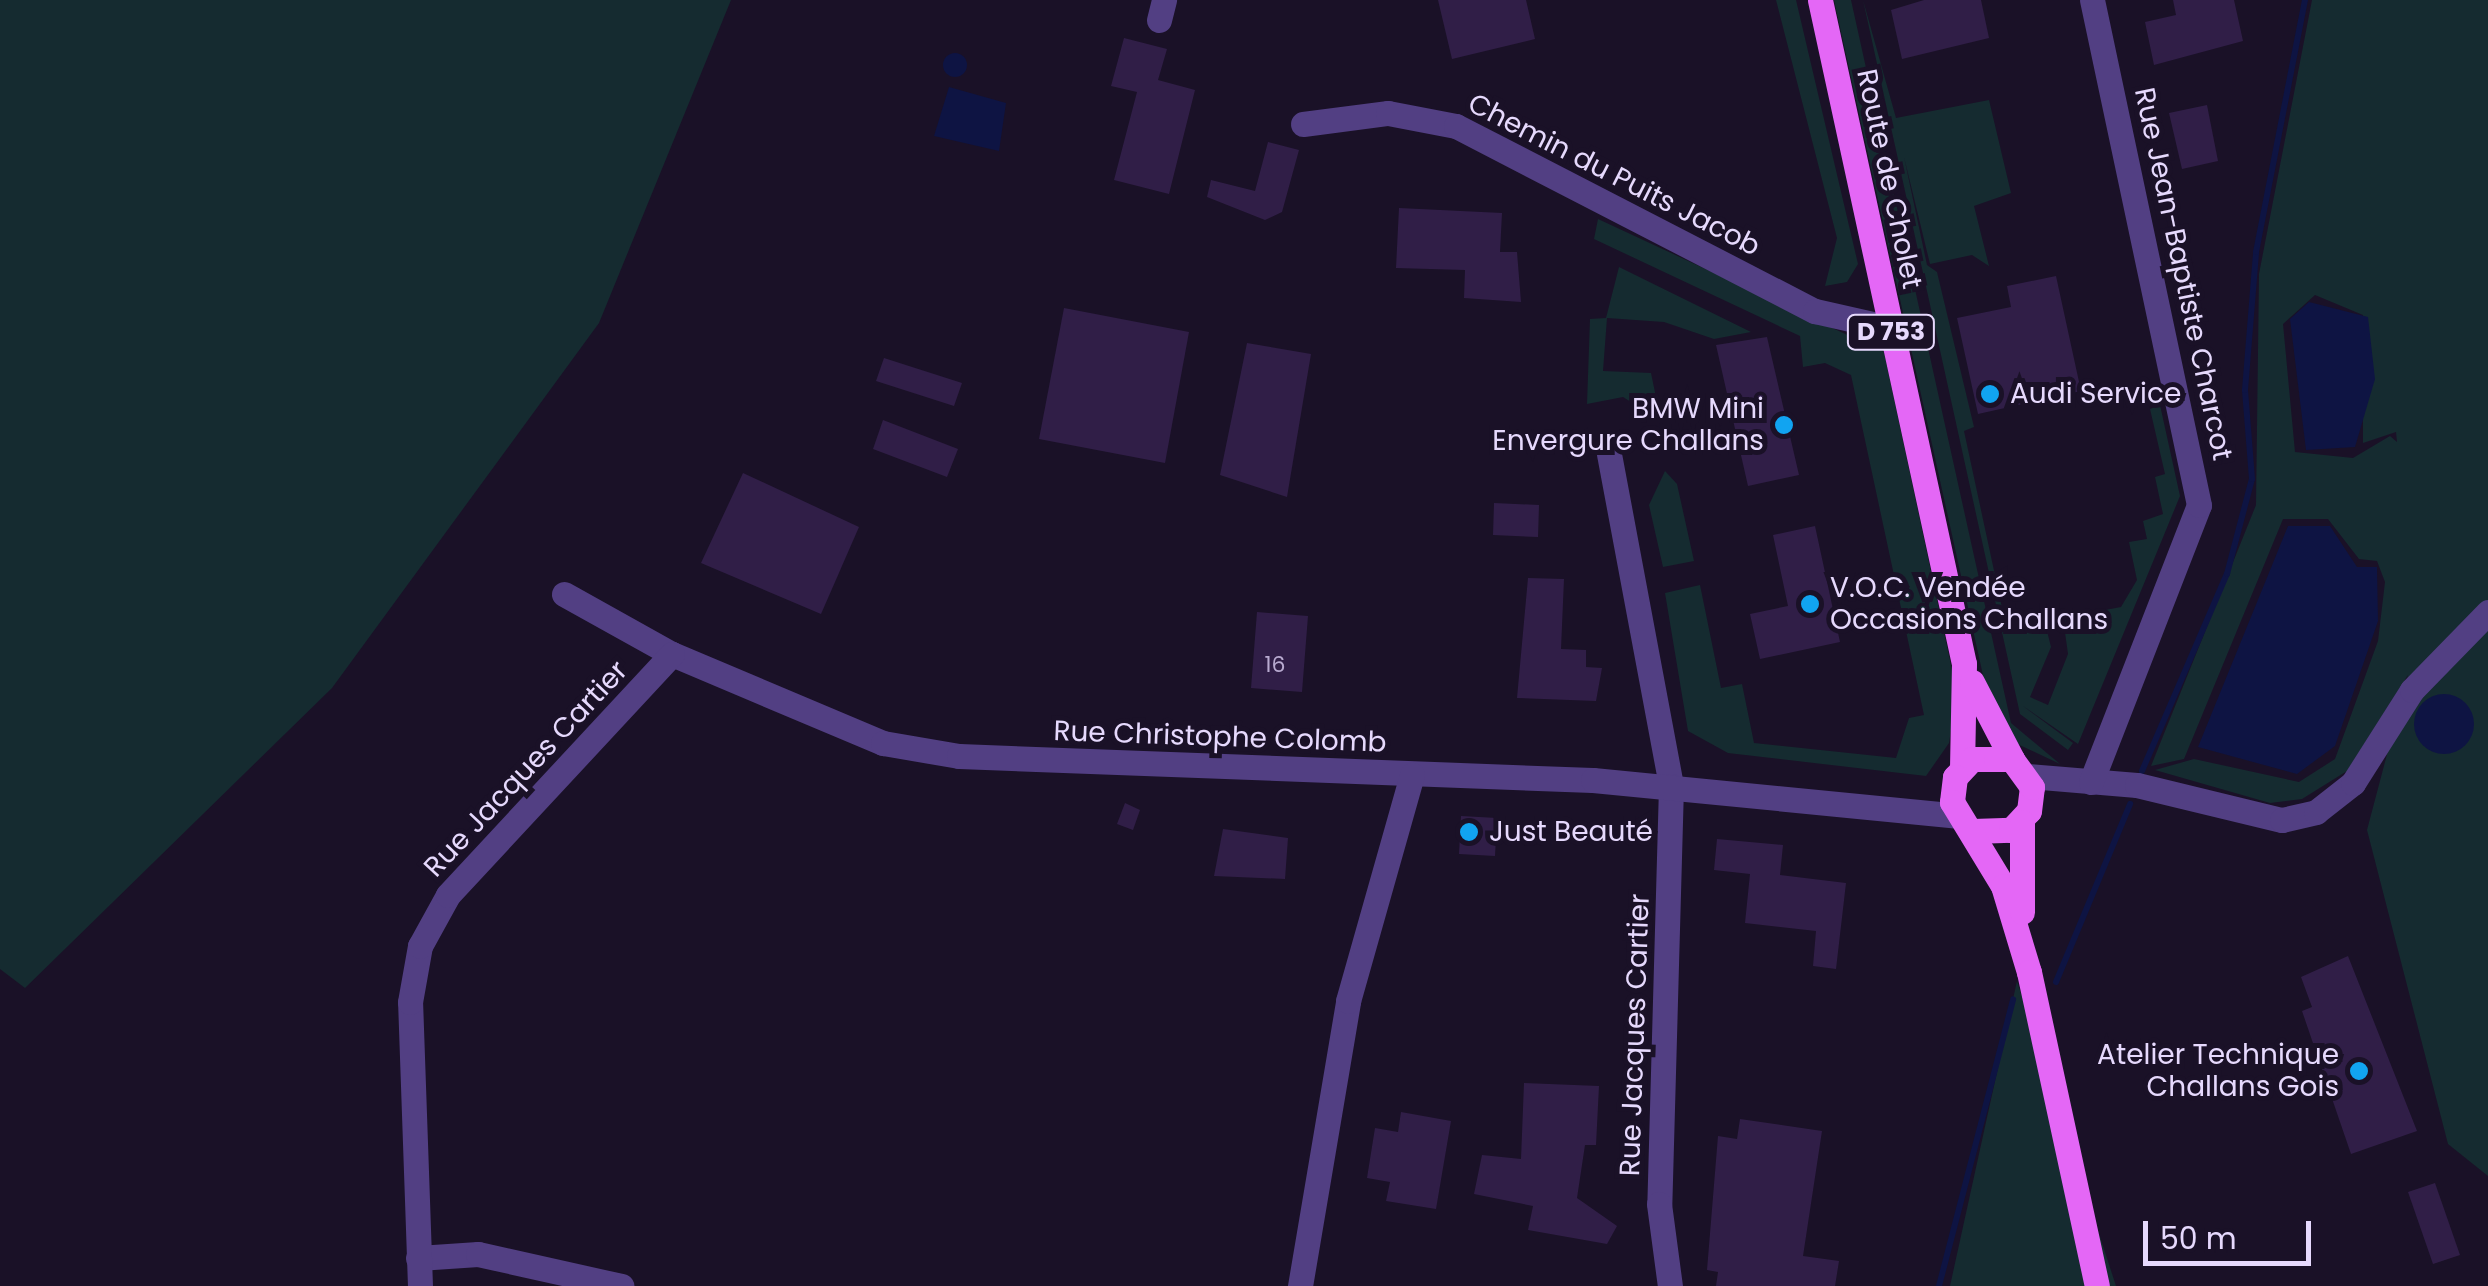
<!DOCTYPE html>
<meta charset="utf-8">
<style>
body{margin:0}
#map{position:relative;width:2488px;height:1286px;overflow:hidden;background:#1a1127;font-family:Poppins,sans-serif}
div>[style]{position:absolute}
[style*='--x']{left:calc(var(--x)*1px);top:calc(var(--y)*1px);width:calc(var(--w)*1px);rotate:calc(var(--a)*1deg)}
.green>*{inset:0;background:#152b30}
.water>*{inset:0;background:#0e1443}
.round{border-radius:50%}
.stream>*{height:6px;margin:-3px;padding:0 3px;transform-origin:3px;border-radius:3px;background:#0e1443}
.building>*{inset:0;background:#301e47}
.minor>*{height:25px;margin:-12.5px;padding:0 12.5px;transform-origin:12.5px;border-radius:12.5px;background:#523f83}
.major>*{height:25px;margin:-12.5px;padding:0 12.5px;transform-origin:12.5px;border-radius:12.5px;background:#e467f6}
.dots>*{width:28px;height:28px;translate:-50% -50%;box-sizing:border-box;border:5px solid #1a1127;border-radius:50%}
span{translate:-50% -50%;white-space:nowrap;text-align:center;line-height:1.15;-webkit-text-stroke:10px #1a1127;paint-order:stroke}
.number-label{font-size:22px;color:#b8aad0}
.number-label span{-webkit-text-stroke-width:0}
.shield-label span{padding:2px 8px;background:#1a1127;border:2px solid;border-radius:8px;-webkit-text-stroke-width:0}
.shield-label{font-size:25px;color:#e6d9fd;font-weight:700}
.street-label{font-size:28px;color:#e6d9fd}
.poi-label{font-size:28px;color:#e6d9fd}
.left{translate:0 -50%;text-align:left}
.right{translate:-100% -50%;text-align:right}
.scale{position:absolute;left:2143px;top:1221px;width:168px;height:45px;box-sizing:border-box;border:5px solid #e6d9fd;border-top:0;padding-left:12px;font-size:30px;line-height:35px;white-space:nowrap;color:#e6d9fd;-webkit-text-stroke:8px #1a1127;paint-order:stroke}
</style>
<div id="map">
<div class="green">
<i style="clip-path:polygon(0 0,731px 0,599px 323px,332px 688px,25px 988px,0 969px)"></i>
<i style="clip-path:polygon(1776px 0,1796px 0,1858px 264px,1847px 282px,1825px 286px,1837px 238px)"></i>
<i style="clip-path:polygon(1834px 0,1851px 0,2011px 723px,2060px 764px,2009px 740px,1988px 698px)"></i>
<i style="clip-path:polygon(1863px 0,1896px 118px,1989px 100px,2011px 193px,1974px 206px,1989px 266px,1972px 255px,1930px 264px,1904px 157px,1927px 265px,1937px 272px,1974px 427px,1964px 431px,2007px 631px,2045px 623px,2051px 647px,2030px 697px,2048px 705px,2068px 654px,2063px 618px,2121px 607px,2137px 580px,2129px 542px,2147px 539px,2143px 521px,2163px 514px,2155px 477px,2165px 474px,2150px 409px,2160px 405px,2180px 496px,2078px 744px,2023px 706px,2073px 743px,2068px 750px,2020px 714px)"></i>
<i style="clip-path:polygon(evenodd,2312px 0,2488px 0,2488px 1176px,2448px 1144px,2367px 830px,2408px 675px,2347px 771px,2302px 799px,2270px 803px,2155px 770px,2194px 759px,2299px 782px,2335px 759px,2378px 641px,2385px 582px,2377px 561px,2359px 559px,2328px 519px,2283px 519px,2184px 759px,2151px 766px,2256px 505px,2259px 274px,2312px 0,2315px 295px,2363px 315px,2363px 443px,2396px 432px,2397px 442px,2390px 436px,2353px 458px,2295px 452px,2283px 324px,2315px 295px)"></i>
<i style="clip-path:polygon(1598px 219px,1884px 352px,1957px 693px,1949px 743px,1926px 776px,1728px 753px,1688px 731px,1665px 593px,1700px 585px,1721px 688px,1742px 684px,1754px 743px,1896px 758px,1909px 718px,1924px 715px,1851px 375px,1825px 363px,1803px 367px,1800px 336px,1594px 239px)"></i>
<i style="clip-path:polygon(1619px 267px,1751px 332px,1714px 339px,1664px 322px,1607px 318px,1603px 371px,1651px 373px,1661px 421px,1623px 397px,1587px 404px,1590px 319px,1606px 318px)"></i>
<i style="clip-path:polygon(1665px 471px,1677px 484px,1694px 561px,1663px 567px,1649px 505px)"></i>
<i style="clip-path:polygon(2017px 981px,2116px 1286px,1950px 1286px)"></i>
</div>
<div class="water">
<i class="round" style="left:943px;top:53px;width:24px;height:24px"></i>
<i style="clip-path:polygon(949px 87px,1006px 103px,999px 151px,934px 136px)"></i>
<i style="clip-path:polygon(2309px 302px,2368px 317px,2375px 379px,2355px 447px,2306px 450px,2290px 319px)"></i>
<i style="clip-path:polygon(2288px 526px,2330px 526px,2357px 567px,2377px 567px,2378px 621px,2335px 746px,2297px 774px,2198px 747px)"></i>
<i class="round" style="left:2414px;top:694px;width:60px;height:60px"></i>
</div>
<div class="stream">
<i style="--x:2142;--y:771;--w:215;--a:-66.7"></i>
<i style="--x:2227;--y:574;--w:98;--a:-75.3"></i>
<i style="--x:2252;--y:479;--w:89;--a:-94.5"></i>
<i style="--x:2245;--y:390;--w:138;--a:-85.4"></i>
<i style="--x:2256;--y:252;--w:257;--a:-79"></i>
<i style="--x:2056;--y:982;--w:193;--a:-67.4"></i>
<i style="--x:1939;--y:1286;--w:296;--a:-75.5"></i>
</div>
<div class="building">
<i style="clip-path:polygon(1438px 0,1526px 0,1535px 39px,1452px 59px)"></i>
<i style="clip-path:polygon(1924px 0,1981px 0,1989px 38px,1902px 59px,1891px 10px)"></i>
<i style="clip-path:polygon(2173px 0,2234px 0,2243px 41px,2154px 65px,2145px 22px,2176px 15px)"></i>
<i style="clip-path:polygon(1124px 38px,1167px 49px,1158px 80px,1195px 90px,1169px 194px,1114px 180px,1137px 92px,1111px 86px)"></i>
<i style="clip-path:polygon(2207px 105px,2218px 161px,2182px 169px,2169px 113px)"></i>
<i style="clip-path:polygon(1268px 142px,1299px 150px,1282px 212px,1265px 220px,1207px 197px,1211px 180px,1255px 191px)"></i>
<i style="clip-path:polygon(1399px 208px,1502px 213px,1500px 252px,1517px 252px,1521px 302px,1464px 298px,1465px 270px,1396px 268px)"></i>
<i style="clip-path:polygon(2056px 276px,2081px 391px,1978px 414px,1957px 318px,2011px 307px,2007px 286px)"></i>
<i style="clip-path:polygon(1064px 308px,1189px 332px,1165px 463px,1039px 439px)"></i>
<i style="clip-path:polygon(1767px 337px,1799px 475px,1748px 486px,1716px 345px)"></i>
<i style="clip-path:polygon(1247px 343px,1311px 354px,1287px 497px,1220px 475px)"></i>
<i style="clip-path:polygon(884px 358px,962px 383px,954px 406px,876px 381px)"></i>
<i style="clip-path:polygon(883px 420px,958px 449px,947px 477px,873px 449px)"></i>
<i style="clip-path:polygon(743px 473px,859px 527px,821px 614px,701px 563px)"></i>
<i style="clip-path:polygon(1494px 503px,1539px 505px,1538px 537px,1493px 535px)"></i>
<i style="clip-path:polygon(1815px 526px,1840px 642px,1760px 659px,1750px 614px,1788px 606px,1773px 535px)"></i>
<i style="clip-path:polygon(1528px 578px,1564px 579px,1561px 649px,1586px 650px,1586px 667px,1602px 668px,1596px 701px,1517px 698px)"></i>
<i style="clip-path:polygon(1257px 612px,1308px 616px,1302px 692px,1251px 688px)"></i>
<i style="clip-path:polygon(1125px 803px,1140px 810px,1133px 830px,1117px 824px)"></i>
<i style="clip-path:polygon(1461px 816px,1497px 818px,1495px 856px,1459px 854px)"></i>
<i style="clip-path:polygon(1223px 829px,1288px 838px,1285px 879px,1214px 876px)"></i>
<i style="clip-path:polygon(1717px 839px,1783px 845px,1780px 875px,1846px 883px,1836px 969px,1813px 966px,1816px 931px,1745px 923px,1750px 874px,1714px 870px)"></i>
<i style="clip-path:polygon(2348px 956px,2417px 1131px,2351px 1154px,2302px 1011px,2312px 1007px,2301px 977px)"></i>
<i style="clip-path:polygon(1524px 1083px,1599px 1086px,1596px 1145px,1585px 1145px,1577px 1198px,1617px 1226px,1607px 1244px,1528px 1230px,1533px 1206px,1474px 1194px,1482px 1155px,1521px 1159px)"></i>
<i style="clip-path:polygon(1401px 1112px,1451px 1121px,1436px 1209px,1386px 1201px,1390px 1182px,1367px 1178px,1375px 1128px,1398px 1132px)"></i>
<i style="clip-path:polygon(1740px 1119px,1822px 1131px,1803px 1256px,1839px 1261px,1835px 1286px,1716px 1286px,1718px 1272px,1707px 1270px,1718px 1136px,1737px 1139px)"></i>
<i style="clip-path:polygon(2435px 1183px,2460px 1255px,2433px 1264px,2408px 1192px)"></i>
</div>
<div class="minor">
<i style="--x:1159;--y:20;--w:21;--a:-76"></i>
<i style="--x:1303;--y:124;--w:86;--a:-7.4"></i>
<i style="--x:1388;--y:113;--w:69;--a:10.8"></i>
<i style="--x:1456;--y:126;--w:404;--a:27.3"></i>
<i style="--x:1815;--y:311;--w:77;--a:12.8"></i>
<i style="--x:1609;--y:454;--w:338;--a:79.4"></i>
<i style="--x:1671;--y:786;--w:418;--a:91.6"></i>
<i style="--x:1659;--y:1204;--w:83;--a:82.4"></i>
<i style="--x:564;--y:594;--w:124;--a:29.1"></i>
<i style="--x:672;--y:654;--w:229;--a:22.9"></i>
<i style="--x:883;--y:743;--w:77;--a:9.7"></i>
<i style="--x:959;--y:756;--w:634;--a:2.17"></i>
<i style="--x:1593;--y:780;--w:366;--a:5.6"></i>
<i style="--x:2028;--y:776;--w:109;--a:4.7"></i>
<i style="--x:2137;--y:785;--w:149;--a:13.6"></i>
<i style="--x:2282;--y:820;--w:35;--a:-13"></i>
<i style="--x:2316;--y:812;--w:47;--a:-38.1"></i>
<i style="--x:2353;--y:783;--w:110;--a:-57.6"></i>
<i style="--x:2412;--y:690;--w:109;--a:-45.7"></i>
<i style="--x:2091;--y:782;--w:297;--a:-68.7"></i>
<i style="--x:2199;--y:505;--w:516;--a:-101.96"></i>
<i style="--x:418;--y:1258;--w:60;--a:-3.8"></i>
<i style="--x:478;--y:1254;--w:147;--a:12.6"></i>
<i style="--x:420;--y:1286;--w:284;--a:-92"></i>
<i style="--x:410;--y:1002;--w:57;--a:-79.9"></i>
<i style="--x:420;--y:946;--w:58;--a:-61.2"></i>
<i style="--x:448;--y:895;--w:329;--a:-47.1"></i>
<i style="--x:1300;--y:1286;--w:289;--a:-80.4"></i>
<i style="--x:1348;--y:1001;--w:235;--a:-74.2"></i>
</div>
<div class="major">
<i style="--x:1820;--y:0;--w:679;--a:77.76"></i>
<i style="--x:1964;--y:664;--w:103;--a:91.1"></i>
<i style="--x:1972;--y:682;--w:87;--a:62.5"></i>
<i style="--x:1973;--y:831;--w:38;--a:-2"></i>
<i style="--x:2011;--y:830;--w:26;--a:-47"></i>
<i style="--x:2029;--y:811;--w:24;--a:-83"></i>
<i style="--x:2032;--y:787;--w:34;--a:-126"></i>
<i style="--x:2012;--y:759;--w:40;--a:180"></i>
<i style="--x:1972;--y:759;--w:25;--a:133"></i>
<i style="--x:1955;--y:777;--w:25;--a:97"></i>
<i style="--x:1952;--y:802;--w:98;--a:58.7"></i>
<i style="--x:2003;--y:886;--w:90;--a:73.2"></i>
<i style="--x:2029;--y:972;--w:321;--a:77.8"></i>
<i style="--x:2022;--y:912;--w:90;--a:-90"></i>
</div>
<div class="dots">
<i style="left:1990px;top:394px;background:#11a4f1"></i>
<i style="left:1784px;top:425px;background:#11a4f1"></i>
<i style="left:1810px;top:604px;background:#11a4f1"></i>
<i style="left:1469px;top:832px;background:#11a4f1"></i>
<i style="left:2359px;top:1071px;background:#11a4f1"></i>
</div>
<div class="number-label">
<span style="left:1275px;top:665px">16</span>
</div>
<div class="shield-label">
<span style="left:1891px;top:332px">D 753</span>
</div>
<div class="street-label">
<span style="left:1614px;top:175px;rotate:27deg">Chemin du Puits Jacob</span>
<span style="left:1889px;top:179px;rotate:78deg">Route de Cholet</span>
<span style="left:2183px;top:274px;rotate:78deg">Rue Jean-Baptiste Charcot</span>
<span style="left:1220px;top:737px;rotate:2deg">Rue Christophe Colomb</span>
<span style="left:526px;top:769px;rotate:-47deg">Rue Jacques Cartier</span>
<span style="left:1635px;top:1035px;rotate:-88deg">Rue Jacques Cartier</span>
</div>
<div class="poi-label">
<span class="left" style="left:2010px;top:394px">Audi Service</span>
<span class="right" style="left:1764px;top:425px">BMW Mini<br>Envergure Challans</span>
<span class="left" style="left:1830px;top:604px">V.O.C. Vendée<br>Occasions Challans</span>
<span class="left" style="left:1489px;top:832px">Just Beauté</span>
<span class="right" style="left:2339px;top:1071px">Atelier Technique<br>Challans Gois</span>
</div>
<div class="scale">50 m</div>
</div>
